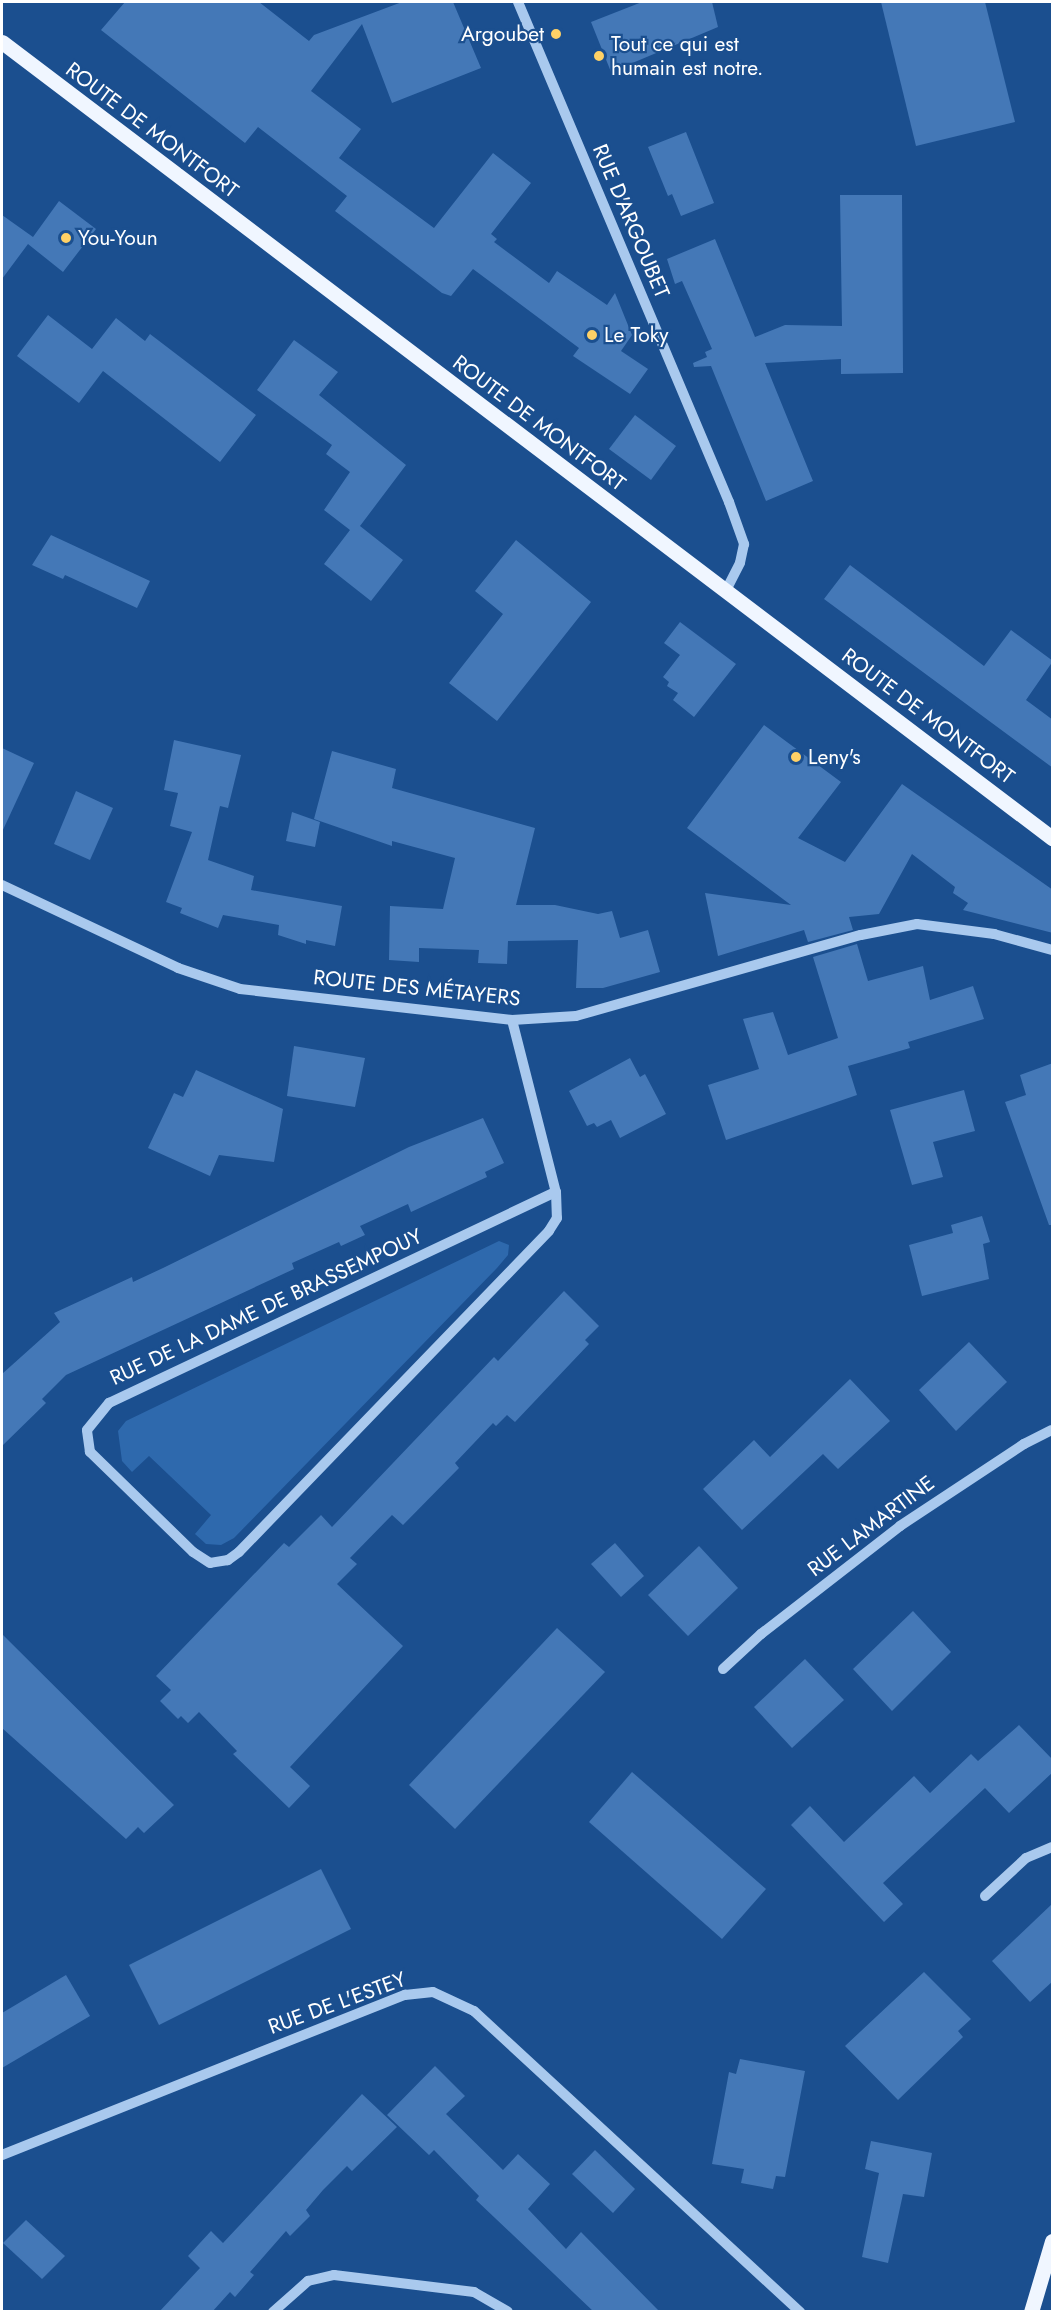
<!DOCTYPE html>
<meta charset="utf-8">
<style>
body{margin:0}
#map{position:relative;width:1054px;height:2313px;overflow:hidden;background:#1b4f8f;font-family:Jost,sans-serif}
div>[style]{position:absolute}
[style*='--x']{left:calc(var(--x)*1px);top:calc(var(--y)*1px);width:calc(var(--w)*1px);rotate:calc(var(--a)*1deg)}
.green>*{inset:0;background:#2e69ad}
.building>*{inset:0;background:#4478b7}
.minor>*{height:10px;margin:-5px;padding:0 5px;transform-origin:5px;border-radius:5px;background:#a9c9ee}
.major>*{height:15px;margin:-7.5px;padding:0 7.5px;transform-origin:7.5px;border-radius:7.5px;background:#f0f6ff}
.dots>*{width:16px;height:16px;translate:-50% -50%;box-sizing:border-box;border:3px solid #1b4f8f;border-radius:50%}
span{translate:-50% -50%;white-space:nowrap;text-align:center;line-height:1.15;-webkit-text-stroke:4.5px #1b4f8f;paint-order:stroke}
.poi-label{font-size:21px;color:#fff}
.right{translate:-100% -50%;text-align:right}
.left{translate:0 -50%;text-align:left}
.street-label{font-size:21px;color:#fff}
.frame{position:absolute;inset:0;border:3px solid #fff;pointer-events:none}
</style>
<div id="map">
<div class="green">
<i style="clip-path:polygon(499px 1241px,509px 1245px,508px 1255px,497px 1268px,234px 1538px,221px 1545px,206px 1544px,195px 1534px,211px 1515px,149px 1456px,132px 1472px,122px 1461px,118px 1431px,126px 1421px)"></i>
</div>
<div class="building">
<i style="clip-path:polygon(125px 2px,259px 2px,309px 41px,314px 35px,402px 2px,453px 2px,481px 68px,392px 103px,362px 24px,311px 91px,361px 129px,339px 158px,434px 228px,493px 153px,531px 183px,491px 234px,497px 239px,494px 242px,549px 283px,557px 271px,607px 305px,615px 293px,632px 335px,621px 351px,648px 369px,630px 394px,573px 356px,579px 348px,473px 269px,451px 296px,442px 293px,335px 211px,347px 196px,258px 127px,245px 143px,101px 30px)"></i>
<i style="clip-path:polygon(642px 2px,712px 2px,718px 27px,611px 72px,591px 22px)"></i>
<i style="clip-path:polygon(881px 2px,985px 2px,1015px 122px,916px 146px)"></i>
<i style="clip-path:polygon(686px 132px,714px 203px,681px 216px,672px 194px,668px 196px,648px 147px)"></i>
<i style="clip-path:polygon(840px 195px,902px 195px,903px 373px,841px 374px,841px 359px,765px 363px,813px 481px,766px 501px,711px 366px,694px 367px,693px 363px,707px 357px,705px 352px,712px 349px,682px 281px,675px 284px,667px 259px,715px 239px,755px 337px,785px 325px,842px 326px)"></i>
<i style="clip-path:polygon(59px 201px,96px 229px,63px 272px,28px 244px,2px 279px,2px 215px,33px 237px)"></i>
<i style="clip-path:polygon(48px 315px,92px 349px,116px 318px,145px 341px,150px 334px,256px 415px,220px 462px,103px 371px,79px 403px,17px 356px)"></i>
<i style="clip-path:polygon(294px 340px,338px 372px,319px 395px,406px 465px,360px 526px,403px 560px,371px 601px,324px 564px,350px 530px,324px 510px,350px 472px,326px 454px,332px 445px,257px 390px)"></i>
<i style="clip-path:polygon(635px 415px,676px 446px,651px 480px,609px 449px)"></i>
<i style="clip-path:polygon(51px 535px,150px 581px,137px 608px,65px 575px,63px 579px,32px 565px)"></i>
<i style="clip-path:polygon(516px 540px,591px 602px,497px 721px,449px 683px,503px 614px,475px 591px)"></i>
<i style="clip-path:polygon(850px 565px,984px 666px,1011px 630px,1053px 661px,1026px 700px,1053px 720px,1053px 768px,824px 599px)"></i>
<i style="clip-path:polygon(680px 622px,736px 664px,694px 717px,673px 700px,678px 693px,667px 686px,669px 682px,663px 677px,680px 655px,664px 643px)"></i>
<i style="clip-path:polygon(764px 725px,841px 782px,798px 838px,845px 862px,902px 784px,1053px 890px,1053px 933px,963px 910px,968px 903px,953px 893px,955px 887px,912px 854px,879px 914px,849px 917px,853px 930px,808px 942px,804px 930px,718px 956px,705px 893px,791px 905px,687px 828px)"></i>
<i style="clip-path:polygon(174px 740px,241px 755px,228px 808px,220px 806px,208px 860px,254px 876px,251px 890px,342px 906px,335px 946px,306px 940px,306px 944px,278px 935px,279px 925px,223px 915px,218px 928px,180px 913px,182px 908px,166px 902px,192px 832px,170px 826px,178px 793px,164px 790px)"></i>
<i style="clip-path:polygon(2px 748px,34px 763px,2px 832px)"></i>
<i style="clip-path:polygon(332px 751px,396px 769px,392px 788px,535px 828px,516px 905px,555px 905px,598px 914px,612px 911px,620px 938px,648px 930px,660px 972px,603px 988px,576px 988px,578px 940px,508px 941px,507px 964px,478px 963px,479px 950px,419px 948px,419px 962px,389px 960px,390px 906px,443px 909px,455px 858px,392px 841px,392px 846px,314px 819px)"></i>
<i style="clip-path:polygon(76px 791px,113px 808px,90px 860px,54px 844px)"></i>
<i style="clip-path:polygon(292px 812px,320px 822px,315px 847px,286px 841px)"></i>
<i style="clip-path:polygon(857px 944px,868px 981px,923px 966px,930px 1000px,973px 986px,984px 1019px,908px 1042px,910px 1048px,848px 1066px,857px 1095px,726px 1140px,708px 1085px,759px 1069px,743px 1019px,773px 1012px,788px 1055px,838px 1038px,813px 957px)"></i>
<i style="clip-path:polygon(294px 1046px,365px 1058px,355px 1107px,287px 1096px)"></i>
<i style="clip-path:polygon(630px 1058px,640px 1077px,645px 1074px,666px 1114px,620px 1138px,611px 1120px,597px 1127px,594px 1123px,587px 1126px,569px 1091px)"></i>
<i style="clip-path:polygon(1053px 1063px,1053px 1225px,1049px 1225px,1005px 1102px,1026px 1095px,1020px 1075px)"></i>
<i style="clip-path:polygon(196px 1070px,283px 1109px,274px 1162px,219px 1155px,210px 1176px,148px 1148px,174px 1093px,183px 1097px)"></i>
<i style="clip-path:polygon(964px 1090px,975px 1131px,933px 1142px,943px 1177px,912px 1185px,890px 1110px)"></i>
<i style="clip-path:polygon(483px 1118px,504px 1163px,485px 1172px,487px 1177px,411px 1212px,408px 1204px,360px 1226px,365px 1235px,341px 1246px,339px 1242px,292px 1263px,294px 1269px,66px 1375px,42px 1399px,46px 1403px,2px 1446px,2px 1374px,60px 1322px,54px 1313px,132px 1277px,133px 1282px,163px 1268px,409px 1147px)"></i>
<i style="clip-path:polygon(982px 1216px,990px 1242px,983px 1244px,989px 1279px,922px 1296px,909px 1245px,953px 1233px,951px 1225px)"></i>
<i style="clip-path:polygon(564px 1291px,599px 1326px,585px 1340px,589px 1344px,515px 1422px,507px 1415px,496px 1426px,493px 1423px,455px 1463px,459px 1468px,403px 1525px,392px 1515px,350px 1558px,357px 1564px,337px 1584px,403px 1646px,290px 1767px,310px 1786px,289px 1808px,233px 1754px,237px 1751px,199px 1712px,188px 1723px,181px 1716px,178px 1719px,160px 1701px,171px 1690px,156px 1676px,284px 1543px,289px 1547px,321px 1515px,332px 1527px,494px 1357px,498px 1361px)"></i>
<i style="clip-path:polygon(969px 1342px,1007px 1382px,956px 1431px,919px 1390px)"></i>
<i style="clip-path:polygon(850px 1379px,890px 1421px,838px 1469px,823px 1454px,742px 1530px,703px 1489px,754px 1440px,770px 1457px)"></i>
<i style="clip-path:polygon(615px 1543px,644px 1576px,621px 1597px,591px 1564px)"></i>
<i style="clip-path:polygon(699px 1546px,738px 1588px,688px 1636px,648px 1595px)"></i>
<i style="clip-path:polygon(913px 1611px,951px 1652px,892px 1711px,853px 1669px)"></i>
<i style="clip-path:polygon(557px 1628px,605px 1672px,455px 1829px,409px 1785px)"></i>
<i style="clip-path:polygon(2px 1634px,174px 1805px,144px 1833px,138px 1827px,126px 1839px,2px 1728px)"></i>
<i style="clip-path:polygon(805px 1659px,844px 1700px,792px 1748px,754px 1707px)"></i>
<i style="clip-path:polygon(1019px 1725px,1053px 1760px,1053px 1772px,1009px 1813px,985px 1788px,883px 1883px,903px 1904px,884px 1922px,791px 1825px,810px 1806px,844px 1842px,914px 1776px,930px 1793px,971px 1754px,978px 1761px)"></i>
<i style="clip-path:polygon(632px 1772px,766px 1889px,722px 1939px,589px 1822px)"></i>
<i style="clip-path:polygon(321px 1869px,351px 1929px,159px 2025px,129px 1965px)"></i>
<i style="clip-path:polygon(1053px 1903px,1053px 1981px,1030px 2002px,992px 1961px)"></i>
<i style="clip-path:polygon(924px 1972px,971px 2019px,958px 2031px,963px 2037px,898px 2100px,845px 2046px)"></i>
<i style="clip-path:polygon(66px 1975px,90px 2016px,2px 2068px,2px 2013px)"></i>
<i style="clip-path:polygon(740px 2059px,805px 2071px,785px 2177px,776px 2176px,773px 2189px,741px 2183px,744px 2169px,712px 2164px,729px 2072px,736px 2074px)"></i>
<i style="clip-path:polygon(435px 2066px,465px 2096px,446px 2114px,503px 2170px,518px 2154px,550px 2184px,528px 2209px,566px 2249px,581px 2232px,660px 2312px,594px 2312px,476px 2200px,479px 2196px,434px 2150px,429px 2155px,387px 2115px)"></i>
<i style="clip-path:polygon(362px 2094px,397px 2127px,352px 2171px,347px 2166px,323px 2190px,306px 2210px,310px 2216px,290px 2236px,286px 2231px,250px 2272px,254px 2275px,235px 2297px,230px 2292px,212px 2312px,159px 2312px,200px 2268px,188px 2256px,211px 2231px,223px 2243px)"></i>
<i style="clip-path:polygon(871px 2141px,932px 2153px,924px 2197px,903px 2194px,888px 2263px,862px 2257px,879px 2173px,865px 2169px)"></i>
<i style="clip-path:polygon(595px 2150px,635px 2189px,613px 2213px,572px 2174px)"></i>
<i style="clip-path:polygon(26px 2220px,65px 2256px,42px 2279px,3px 2243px)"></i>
</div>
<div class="minor">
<i style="--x:518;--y:2;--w:543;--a:67.12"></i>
<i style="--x:729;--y:502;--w:45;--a:70.3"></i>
<i style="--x:744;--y:544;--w:19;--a:102"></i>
<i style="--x:740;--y:563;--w:29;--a:117"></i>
<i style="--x:2;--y:885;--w:195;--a:25.2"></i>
<i style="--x:178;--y:968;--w:65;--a:18.7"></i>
<i style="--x:240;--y:989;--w:274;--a:6.5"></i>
<i style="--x:512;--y:1020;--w:64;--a:-3.6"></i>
<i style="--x:576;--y:1016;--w:296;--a:-15.9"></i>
<i style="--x:861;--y:935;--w:57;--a:-11.1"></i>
<i style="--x:917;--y:924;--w:78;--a:7.4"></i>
<i style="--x:994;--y:934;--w:60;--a:15.4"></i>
<i style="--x:512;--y:1020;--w:178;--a:75.7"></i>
<i style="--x:556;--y:1192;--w:26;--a:88"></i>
<i style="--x:557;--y:1218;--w:15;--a:122"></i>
<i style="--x:549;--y:1231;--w:446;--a:134"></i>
<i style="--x:239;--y:1552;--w:14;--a:144"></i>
<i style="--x:228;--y:1560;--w:18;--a:171"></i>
<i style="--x:210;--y:1563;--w:20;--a:-147"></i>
<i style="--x:193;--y:1552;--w:144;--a:-135.8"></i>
<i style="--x:90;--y:1452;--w:22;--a:-98"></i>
<i style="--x:87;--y:1430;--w:35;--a:-51"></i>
<i style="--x:109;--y:1403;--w:494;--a:-25.3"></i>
<i style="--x:723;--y:1669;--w:52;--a:-42.6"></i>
<i style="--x:761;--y:1634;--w:176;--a:-37.8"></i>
<i style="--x:900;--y:1526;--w:149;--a:-33.5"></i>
<i style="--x:1024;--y:1444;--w:31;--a:-27"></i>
<i style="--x:985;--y:1896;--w:56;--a:-42.8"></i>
<i style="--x:1026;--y:1858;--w:28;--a:-23"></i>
<i style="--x:2;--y:2155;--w:434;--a:-21.7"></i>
<i style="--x:405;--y:1995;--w:28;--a:-6"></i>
<i style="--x:433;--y:1992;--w:45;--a:24.9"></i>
<i style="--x:474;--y:2011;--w:444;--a:42.7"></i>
<i style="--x:273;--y:2312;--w:47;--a:-41.5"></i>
<i style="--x:308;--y:2281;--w:27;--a:-13"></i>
<i style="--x:334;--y:2275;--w:141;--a:6.9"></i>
<i style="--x:474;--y:2292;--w:39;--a:30"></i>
</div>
<div class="major">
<i style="--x:2;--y:42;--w:1318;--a:37.17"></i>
<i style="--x:1031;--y:2312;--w:74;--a:-73.5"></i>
</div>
<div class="dots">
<i style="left:556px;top:34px;background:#ffd166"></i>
<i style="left:599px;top:56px;background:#ffd166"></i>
<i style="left:66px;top:238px;background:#ffd166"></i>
<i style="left:592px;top:335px;background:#ffd166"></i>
<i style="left:796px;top:757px;background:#ffd166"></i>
</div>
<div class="poi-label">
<span class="right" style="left:544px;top:34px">Argoubet</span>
<span class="left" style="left:611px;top:56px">Tout ce qui est<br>humain est notre.</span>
<span class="left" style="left:78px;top:238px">You-Youn</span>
<span class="left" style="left:604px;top:335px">Le Toky</span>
<span class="left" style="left:808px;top:757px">Leny's</span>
</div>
<div class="street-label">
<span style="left:152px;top:130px;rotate:37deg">ROUTE DE MONTFORT</span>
<span style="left:631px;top:221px;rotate:67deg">RUE D'ARGOUBET</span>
<span style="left:539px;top:423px;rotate:37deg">ROUTE DE MONTFORT</span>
<span style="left:928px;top:716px;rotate:37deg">ROUTE DE MONTFORT</span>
<span style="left:417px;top:988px;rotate:6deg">ROUTE DES MÉTAYERS</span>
<span style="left:266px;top:1307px;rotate:-25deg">RUE DE LA DAME DE BRASSEMPOUY</span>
<span style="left:871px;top:1526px;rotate:-37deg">RUE LAMARTINE</span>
<span style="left:337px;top:2003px;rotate:-20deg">RUE DE L'ESTEY</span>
</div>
<div class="frame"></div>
</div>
